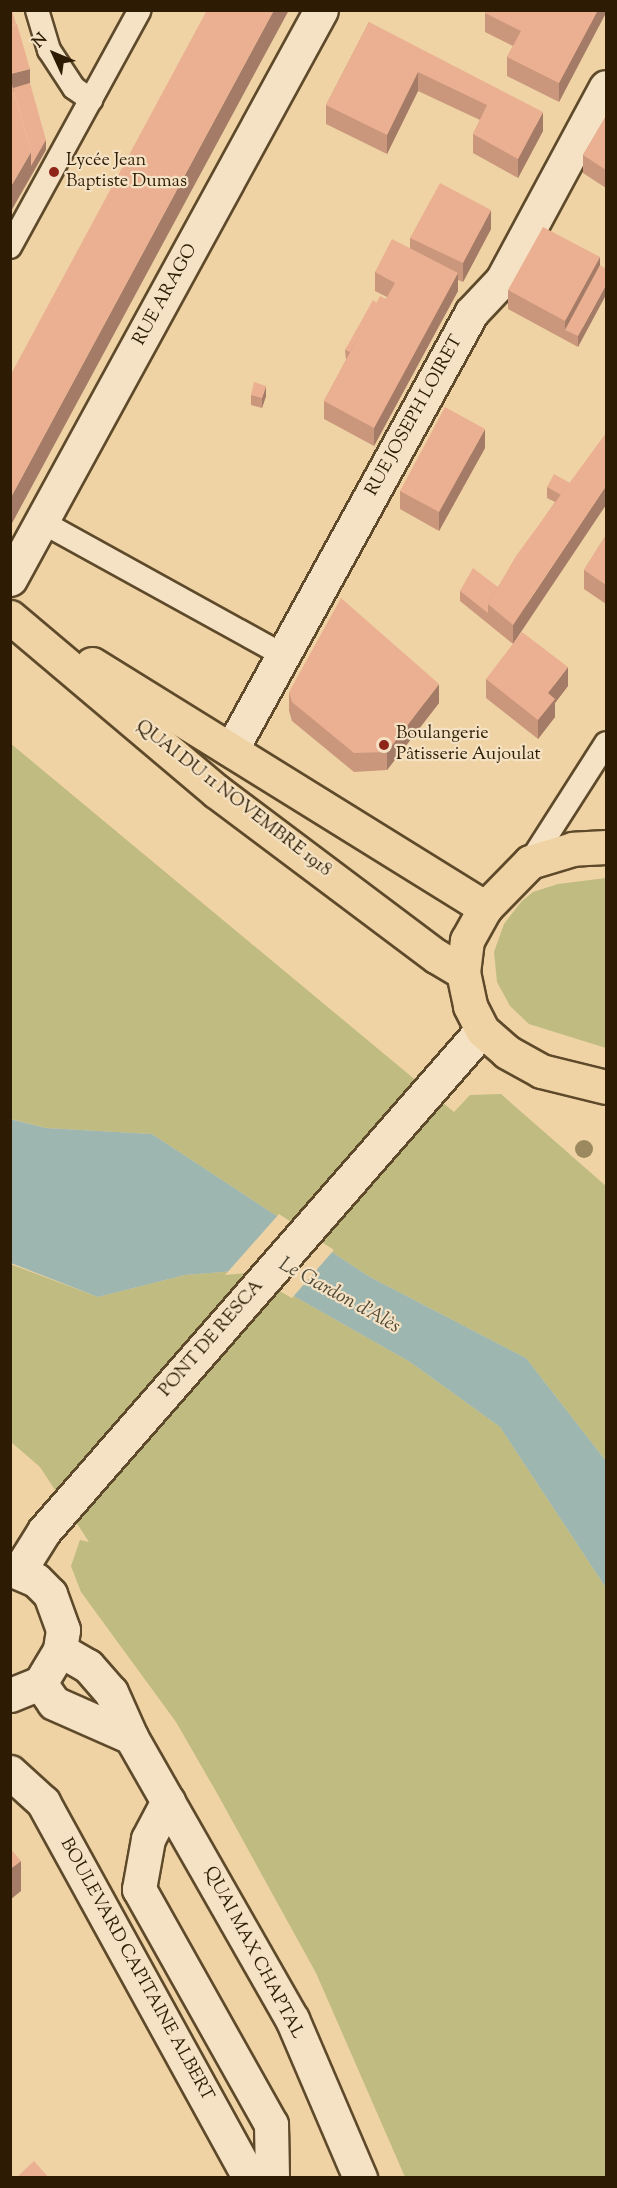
<!DOCTYPE html>
<meta charset="utf-8">
<style>
body{margin:0}
#map{position:relative;width:617px;height:2188px;overflow:hidden;background:#efd3a4;font-family:"Sorts Mill Goudy",serif}
div>[style]{position:absolute}
[style*='--x']{left:calc(var(--x)*1px);top:calc(var(--y)*1px);width:calc(var(--w)*1px);rotate:calc(var(--a)*1deg)}
.green>*{inset:0;background:#bfbb81}
.water>*{inset:0;background:#9db6b0}
.pier>*{inset:0;background:#efd3a4}
.roads{filter:drop-shadow(2px 0 #5e4a2b) drop-shadow(-2px 0 #5e4a2b) drop-shadow(0 2px #5e4a2b) drop-shadow(0 -2px #5e4a2b)}
.lane>*{height:22px;margin:-11px;padding:0 11px;transform-origin:11px;border-radius:11px;background:#f5e2c4}
.street>*{height:33px;margin:-16.5px;padding:0 16.5px;transform-origin:16.5px;border-radius:16.5px;background:#f5e2c4}
.secondary>*{height:33px;margin:-16.5px;padding:0 16.5px;transform-origin:16.5px;border-radius:16.5px;background:#f5e2c4}
.primary>*{height:33px;margin:-16.5px;padding:0 16.5px;transform-origin:16.5px;border-radius:16.5px;background:#efd3a4}
.trees>*{width:18px;height:18px;margin:-9px;border-radius:50%;background:#9c8960}
.wall>*{inset:0;background:#ca977d}
.shaded-wall>*{inset:0;background:#a47b66}
.building>*{inset:0;background:#ebb091}
.dots>*{width:16px;height:16px;translate:-50% -50%;box-sizing:border-box;border:3px solid #f5e2c4;border-radius:50%}
span{translate:-50% -50%;white-space:nowrap;text-align:center;line-height:1.15;-webkit-text-stroke:4.5px #f5e2c4;paint-order:stroke}
.poi-label{font-size:18px;color:#2d1c03}
.left{translate:0 -50%;text-align:left}
.street-label{font-size:18px;color:#2d1c03}
.water-label{font-size:20px;color:#4f4a37;font-style:italic}
.frame{position:absolute;inset:0;border:12px solid #2d1c03;pointer-events:none}
.north{position:absolute;left:24px;top:24px;width:60px;height:60px;-webkit-text-stroke:4px #f5e2c4;paint-order:stroke;rotate:314deg;font-size:16px;font-weight:700;line-height:24px;text-align:center;color:#2d1c03}
.north::after{content:'';display:block;margin:auto;width:21px;height:27px;background:#2d1c03;clip-path:polygon(50% 0,100% 100%,50% 72%,0 100%)}
</style>
<div id="map">
<div class="green">
<i style="clip-path:polygon(10px 743px,454px 1112px,470px 1095px,501px 1094px,606px 1186px,606px 1461px,526px 1358px,370px 1277px,152px 1134px,46px 1128px,11px 1119px)"></i>
<i style="clip-path:polygon(606px 878px,606px 1048px,529px 1024px,510px 1006px,497px 982px,494px 952px,504px 924px,521px 902px,533px 892px,558px 884px)"></i>
<i style="clip-path:polygon(10px 1264px,98px 1297px,185px 1275px,248px 1270px,410px 1362px,500px 1427px,606px 1588px,606px 2177px,405px 2177px,316px 1973px,218px 1795px,176px 1722px,81px 1592px,71px 1566px,80px 1540px,89px 1542px,40px 1467px,11px 1442px)"></i>
</div>
<div class="water">
<i style="clip-path:polygon(10px 1119px,46px 1128px,152px 1134px,370px 1277px,526px 1358px,606px 1461px,606px 1588px,500px 1427px,410px 1362px,248px 1270px,185px 1275px,98px 1297px,11px 1263px)"></i>
</div>
<div class="pier">
<i style="clip-path:polygon(279px 1214px,334px 1250px,292px 1298px,247px 1273px,225px 1275px)"></i>
</div>
<div class="roads">
<div class="lane">
<i style="--x:37;--y:10;--w:42;--a:73.3"></i>
<i style="--x:49;--y:50;--w:45;--a:56.7"></i>
<i style="--x:74;--y:88;--w:21;--a:35"></i>
<i style="--x:10;--y:247;--w:270;--a:-61.3"></i>
<i style="--x:42;--y:522;--w:275;--a:28.9"></i>
<i style="--x:530;--y:862;--w:141;--a:-57.4"></i>
</div>
<div class="street">
<i style="--x:10;--y:579;--w:648;--a:-61.34"></i>
<i style="--x:231;--y:750;--w:499;--a:-61.2"></i>
<i style="--x:471;--y:313;--w:45;--a:-46.8"></i>
<i style="--x:502;--y:280;--w:219;--a:-61.7"></i>
<i style="--x:10;--y:1772;--w:45;--a:42.3"></i>
<i style="--x:43;--y:1802;--w:429;--a:61.2"></i>
<i style="--x:168;--y:1801;--w:43;--a:117.8"></i>
<i style="--x:148;--y:1839;--w:51;--a:100.2"></i>
<i style="--x:139;--y:1889;--w:270;--a:60.7"></i>
<i style="--x:271;--y:2124;--w:54;--a:88.9"></i>
</div>
<div class="secondary">
<i style="--x:10;--y:1569;--w:28;--a:23"></i>
<i style="--x:36;--y:1580;--w:20;--a:45"></i>
<i style="--x:50;--y:1594;--w:38;--a:70"></i>
<i style="--x:63;--y:1630;--w:20;--a:99"></i>
<i style="--x:60;--y:1650;--w:39;--a:121"></i>
<i style="--x:40;--y:1683;--w:32;--a:158"></i>
<i style="--x:19;--y:1571;--w:47;--a:-58"></i>
<i style="--x:44;--y:1531;--w:665;--a:-48.84"></i>
<i style="--x:60;--y:1650;--w:32;--a:30"></i>
<i style="--x:88;--y:1666;--w:35;--a:49"></i>
<i style="--x:111;--y:1692;--w:49;--a:66"></i>
<i style="--x:131;--y:1737;--w:325;--a:60.3"></i>
<i style="--x:292;--y:2019;--w:173;--a:66.8"></i>
<i style="--x:40;--y:1683;--w:24;--a:55"></i>
<i style="--x:54;--y:1703;--w:84;--a:23.8"></i>
</div>
<div class="primary">
<i style="--x:10;--y:617;--w:270;--a:40.2"></i>
<i style="--x:216;--y:791;--w:275;--a:36.9"></i>
<i style="--x:436;--y:956;--w:31;--a:31"></i>
<i style="--x:92;--y:664;--w:463;--a:31.8"></i>
<i style="--x:606;--y:847;--w:33;--a:177"></i>
<i style="--x:573;--y:849;--w:45;--a:163.2"></i>
<i style="--x:530;--y:862;--w:64;--a:134.4"></i>
<i style="--x:485;--y:908;--w:37;--a:119"></i>
<i style="--x:467;--y:940;--w:32;--a:97"></i>
<i style="--x:463;--y:972;--w:35;--a:78"></i>
<i style="--x:470;--y:1006;--w:27;--a:63"></i>
<i style="--x:482;--y:1030;--w:33;--a:41"></i>
<i style="--x:507;--y:1052;--w:39;--a:29"></i>
<i style="--x:541;--y:1071;--w:67;--a:13.8"></i>
</div>
</div>
<div class="trees">
<i style="left:584px;top:1149px"></i>
</div>
<div class="wall">
<i style="clip-path:polygon(606px 10px,559px 102px,507px 76px,507px 57px,513px 46px,485px 32px,485px 13px)"></i>
<i style="clip-path:polygon(369px 22px,543px 131px,518px 178px,473px 153px,473px 134px,480px 120px,418px 91px,387px 154px,326px 124px,326px 105px)"></i>
<i style="clip-path:polygon(606px 116px,606px 188px,583px 173px,583px 155px)"></i>
<i style="clip-path:polygon(491px 229px,463px 282px,458px 280px,458px 291px,374px 446px,324px 419px,324px 401px,346px 360px,345px 350px,377px 303px,386px 299px,387px 297px,375px 291px,375px 272px,410px 248px,410px 238px)"></i>
<i style="clip-path:polygon(600px 257px,578px 347px,508px 309px,508px 290px)"></i>
<i style="clip-path:polygon(251px 395px,266px 396px,262px 408px,251px 405px)"></i>
<i style="clip-path:polygon(485px 448px,439px 531px,400px 509px,400px 491px)"></i>
<i style="clip-path:polygon(570px 483px,513px 644px,460px 601px,460px 591px,498px 587px,555px 502px,547px 498px,547px 487px)"></i>
<i style="clip-path:polygon(606px 535px,606px 604px,584px 589px,584px 570px)"></i>
<i style="clip-path:polygon(486px 679px,568px 686px,555px 703px,555px 717px,538px 739px,486px 698px)"></i>
<i style="clip-path:polygon(289px 692px,439px 703px,387px 770px,354px 772px,292px 721px,289px 711px)"></i>
</div>
<div class="shaded-wall">
<i style="clip-path:polygon(274px 10px,289px 10px,10px 527px,10px 499px)"></i>
<i style="clip-path:polygon(598px 10px,606px 10px,606px 13px,559px 102px,559px 83px)"></i>
<i style="clip-path:polygon(30px 69px,30px 93px,10px 92px,10px 74px)"></i>
<i style="clip-path:polygon(418px 72px,418px 91px,387px 154px,387px 135px)"></i>
<i style="clip-path:polygon(543px 112px,543px 131px,518px 178px,518px 159px)"></i>
<i style="clip-path:polygon(46px 140px,46px 150px,10px 213px,10px 188px,31px 152px)"></i>
<i style="clip-path:polygon(491px 210px,491px 229px,463px 282px,463px 263px)"></i>
<i style="clip-path:polygon(600px 257px,600px 276px,565px 330px,565px 321px)"></i>
<i style="clip-path:polygon(458px 273px,458px 291px,374px 446px,374px 428px)"></i>
<i style="clip-path:polygon(606px 285px,606px 295px,578px 347px,578px 336px)"></i>
<i style="clip-path:polygon(266px 386px,266px 396px,262px 408px,262px 398px)"></i>
<i style="clip-path:polygon(485px 429px,485px 448px,439px 531px,439px 512px)"></i>
<i style="clip-path:polygon(606px 486px,606px 505px,513px 644px,513px 625px)"></i>
<i style="clip-path:polygon(568px 667px,568px 686px,555px 703px,555px 717px,538px 739px,538px 720px,548px 693px)"></i>
<i style="clip-path:polygon(439px 684px,439px 703px,387px 770px,387px 752px)"></i>
<i style="clip-path:polygon(21px 1861px,21px 1891px,10px 1900px,10px 1869px)"></i>
</div>
<div class="building">
<i style="clip-path:polygon(10px 10px,12px 10px,16px 24px,10px 26px)"></i>
<i style="clip-path:polygon(207px 10px,274px 10px,10px 499px,10px 376px)"></i>
<i style="clip-path:polygon(487px 10px,598px 10px,559px 83px,507px 57px,521px 31px,485px 13px)"></i>
<i style="clip-path:polygon(369px 22px,543px 112px,518px 159px,473px 134px,487px 105px,418px 72px,387px 135px,326px 105px)"></i>
<i style="clip-path:polygon(17px 24px,30px 69px,10px 74px,10px 26px)"></i>
<i style="clip-path:polygon(10px 78px,31px 152px,10px 188px)"></i>
<i style="clip-path:polygon(30px 83px,46px 140px,31px 166px,31px 152px,13px 88px)"></i>
<i style="clip-path:polygon(606px 116px,606px 170px,583px 155px)"></i>
<i style="clip-path:polygon(440px 183px,491px 210px,463px 263px,410px 238px)"></i>
<i style="clip-path:polygon(543px 227px,600px 257px,565px 321px,508px 290px)"></i>
<i style="clip-path:polygon(392px 239px,458px 273px,374px 428px,324px 401px,380px 296px,386px 299px,395px 283px,375px 272px)"></i>
<i style="clip-path:polygon(600px 265px,606px 269px,606px 285px,578px 336px,565px 330px)"></i>
<i style="clip-path:polygon(373px 300px,377px 303px,350px 352px,345px 350px)"></i>
<i style="clip-path:polygon(254px 382px,266px 386px,262px 398px,251px 395px)"></i>
<i style="clip-path:polygon(445px 407px,485px 429px,439px 512px,400px 491px)"></i>
<i style="clip-path:polygon(606px 433px,606px 486px,513px 625px,488px 604px,516px 556px)"></i>
<i style="clip-path:polygon(554px 474px,570px 483px,561px 495px,547px 487px)"></i>
<i style="clip-path:polygon(606px 535px,606px 585px,584px 570px)"></i>
<i style="clip-path:polygon(473px 568px,498px 587px,488px 604px,488px 613px,460px 591px)"></i>
<i style="clip-path:polygon(341px 598px,439px 684px,387px 752px,354px 753px,292px 702px,289px 692px)"></i>
<i style="clip-path:polygon(522px 632px,568px 667px,548px 693px,555px 699px,538px 720px,486px 679px)"></i>
<i style="clip-path:polygon(10px 1848px,21px 1861px,10px 1869px)"></i>
<i style="clip-path:polygon(34px 2161px,49px 2178px,16px 2178px)"></i>
</div>
<div class="dots">
<i style="left:54px;top:172px;background:#8f2418"></i>
<i style="left:384px;top:745px;background:#8f2418"></i>
</div>
<div class="poi-label">
<span class="left" style="left:66px;top:172px">Lycée Jean<br>Baptiste Dumas</span>
<span class="left" style="left:396px;top:745px">Boulangerie<br>Pâtisserie Aujoulat</span>
</div>
<div class="street-label">
<span style="left:166px;top:295px;rotate:-61deg">RUE ARAGO</span>
<span style="left:415px;top:416px;rotate:-61deg">RUE JOSEPH LOIRET</span>
<span style="left:233px;top:799px;rotate:38deg">QUAI DU 11 NOVEMBRE 1918</span>
<span style="left:212px;top:1339px;rotate:-49deg">PONT DE RESCA</span>
<span style="left:253px;top:1953px;rotate:62deg">QUAI MAX CHAPTAL</span>
<span style="left:136px;top:1970px;rotate:61deg">BOULEVARD CAPITAINE ALBERT</span>
</div>
<div class="water-label">
<span style="left:339px;top:1296px;rotate:29deg">Le Gardon d'Alès</span>
</div>
<div class="frame"></div>
<div class="north">N</div>
</div>
